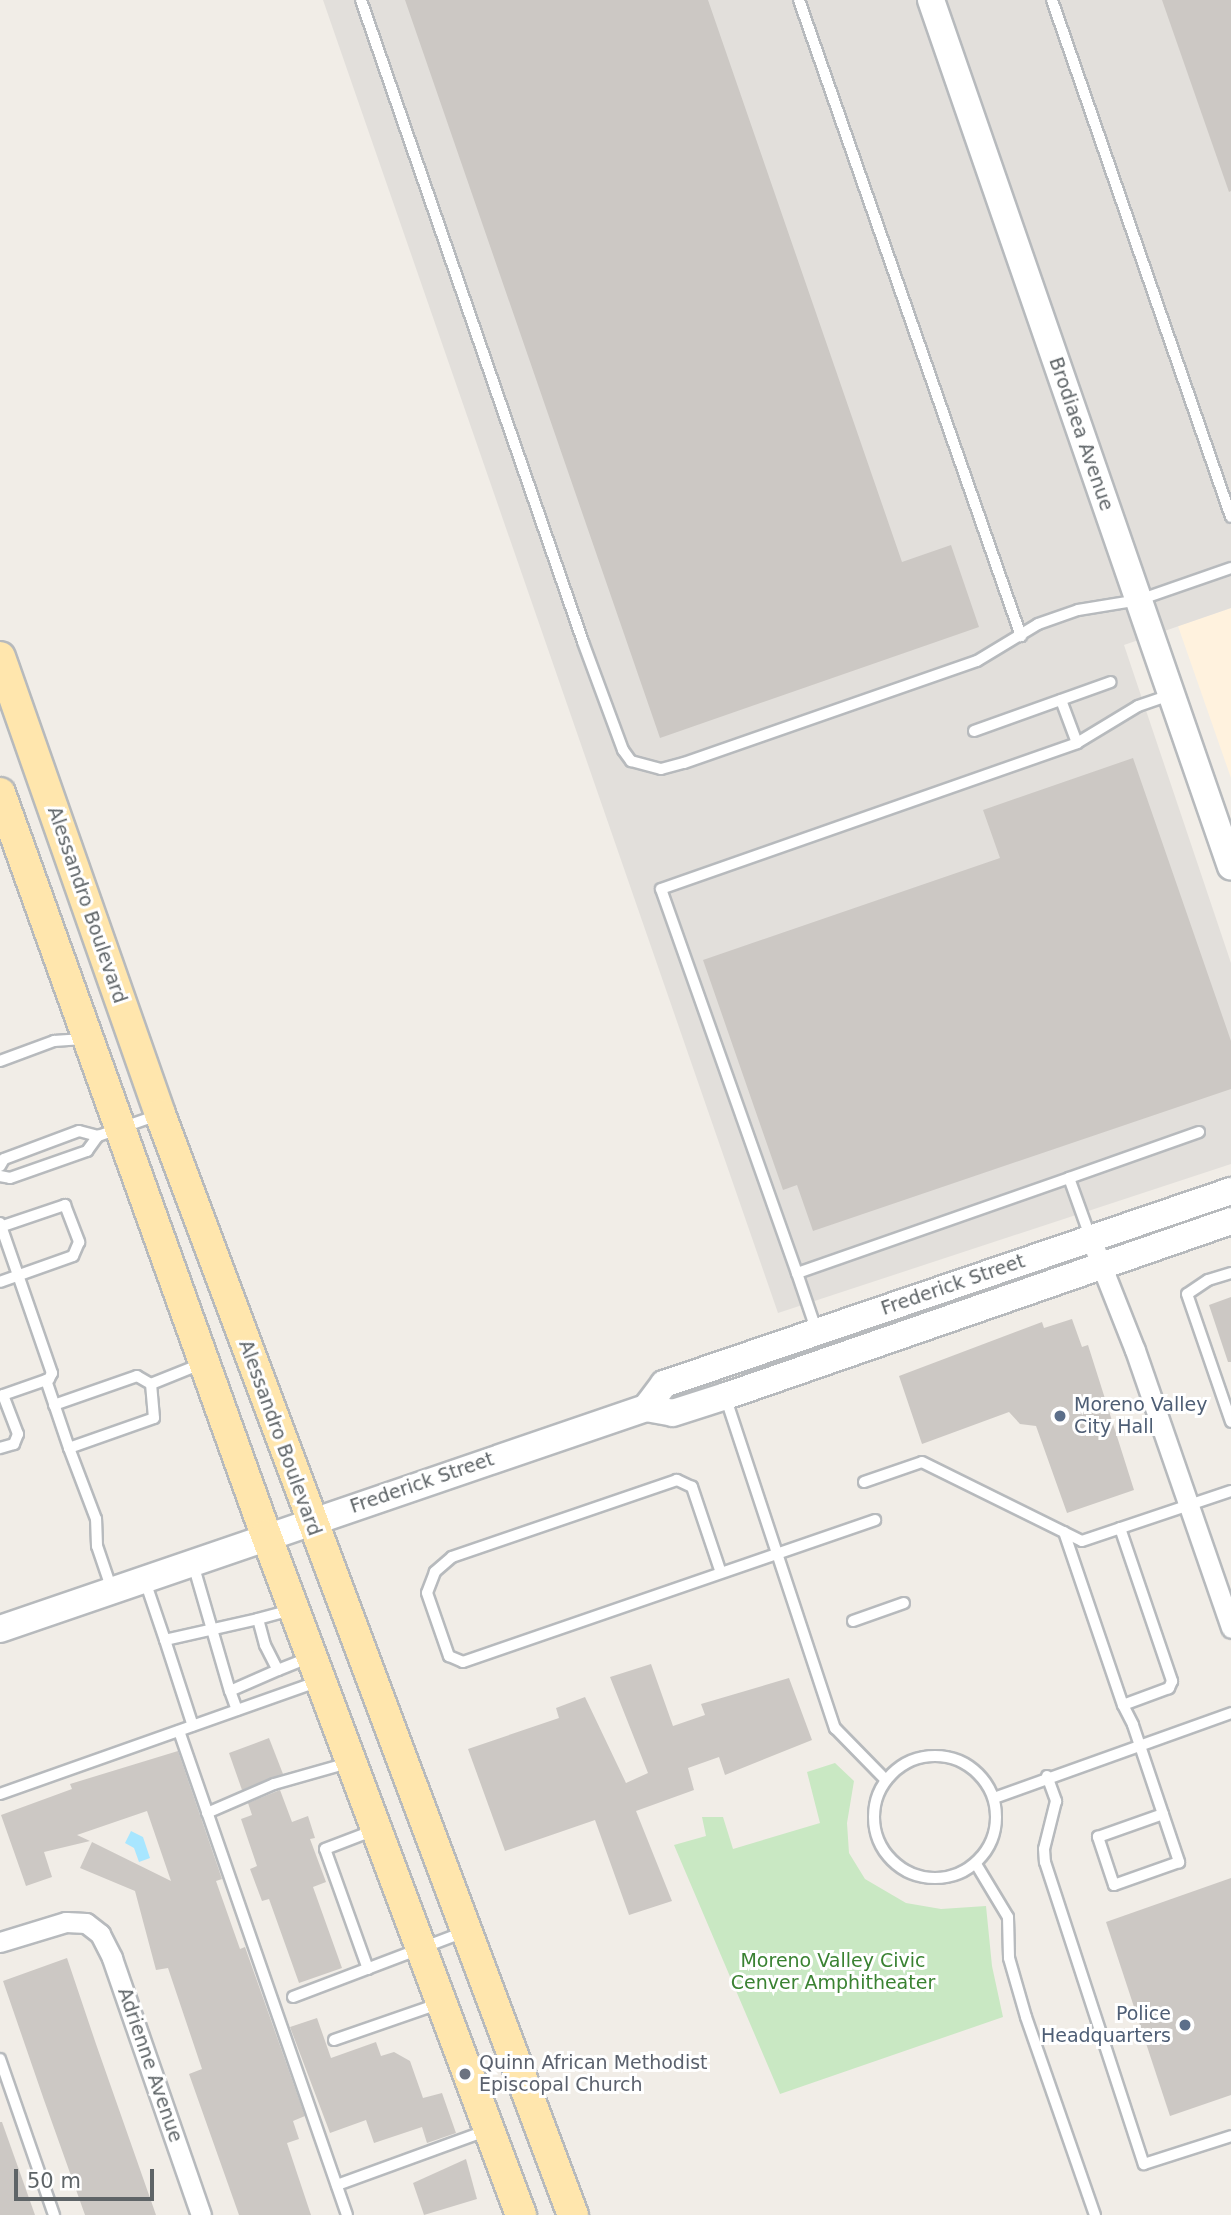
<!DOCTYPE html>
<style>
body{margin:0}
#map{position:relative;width:1231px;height:2215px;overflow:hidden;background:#f1ede7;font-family:"DejaVu Sans",sans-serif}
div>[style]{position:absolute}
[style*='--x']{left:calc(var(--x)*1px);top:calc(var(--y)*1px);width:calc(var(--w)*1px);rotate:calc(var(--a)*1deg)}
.commercial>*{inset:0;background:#fff2de}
.industrial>*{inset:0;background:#e2dfdb}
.green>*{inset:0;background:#c9e8c3}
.water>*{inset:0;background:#a8e6ff}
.building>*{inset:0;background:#ccc8c4}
.roads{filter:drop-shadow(2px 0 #b7babd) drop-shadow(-2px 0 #b7babd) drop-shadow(0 2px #b7babd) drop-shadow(0 -2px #b7babd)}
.lane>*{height:10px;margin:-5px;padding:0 5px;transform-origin:5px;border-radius:5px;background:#fff}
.lane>.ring{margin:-5px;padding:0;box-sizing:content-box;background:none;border:10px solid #fff;border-radius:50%}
.street>*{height:19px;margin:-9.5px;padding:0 9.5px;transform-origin:9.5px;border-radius:9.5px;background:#fff}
.secondary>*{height:26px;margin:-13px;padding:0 13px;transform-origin:13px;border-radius:13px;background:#fff}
.primary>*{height:30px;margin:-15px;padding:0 15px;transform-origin:15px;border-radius:15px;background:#ffe6ad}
.dots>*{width:19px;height:19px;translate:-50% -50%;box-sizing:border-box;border:4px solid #fff;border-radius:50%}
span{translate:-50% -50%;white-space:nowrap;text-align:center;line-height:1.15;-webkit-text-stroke:6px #fff;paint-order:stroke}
.street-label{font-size:19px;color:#5e6467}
.service-label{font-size:19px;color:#4e5e75}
.left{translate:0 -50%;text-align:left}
.right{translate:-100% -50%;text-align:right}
.park-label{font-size:19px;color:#3a8232}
.worship-label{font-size:19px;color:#5b616d}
.scale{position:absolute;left:14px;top:2169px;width:140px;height:32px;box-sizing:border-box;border:4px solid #5e6467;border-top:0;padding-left:9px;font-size:21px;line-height:24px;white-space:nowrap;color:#5e6467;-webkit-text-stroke:5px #fff;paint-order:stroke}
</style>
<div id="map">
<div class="commercial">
<i style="clip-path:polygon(1231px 608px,1231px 778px,1178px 626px)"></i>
</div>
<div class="industrial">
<i style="clip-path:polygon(323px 0,1231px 0,1231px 608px,1124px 645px,1231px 963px,1231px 1164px,778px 1313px)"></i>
</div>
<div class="green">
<i style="clip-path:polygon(835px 1763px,854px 1781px,847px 1823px,849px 1853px,865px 1879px,906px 1903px,941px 1909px,986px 1906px,992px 1966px,1003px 2017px,780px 2094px,674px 1845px,706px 1836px,702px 1817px,723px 1817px,733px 1849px,820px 1823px,807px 1772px)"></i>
</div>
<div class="water">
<i style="clip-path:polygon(131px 1831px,143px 1837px,150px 1858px,139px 1862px,134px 1848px,125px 1843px)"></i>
</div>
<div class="building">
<i style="clip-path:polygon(405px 0,708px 0,902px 562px,951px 545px,979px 627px,660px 738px)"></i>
<i style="clip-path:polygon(1162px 0,1231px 0,1231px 191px,1229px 192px)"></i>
<i style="clip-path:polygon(1133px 758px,1231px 1041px,1231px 1089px,813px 1231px,797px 1185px,783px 1190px,703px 960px,1000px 858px,983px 810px)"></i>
<i style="clip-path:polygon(1231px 1297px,1231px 1362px,1228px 1362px,1209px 1305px)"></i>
<i style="clip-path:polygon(1072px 1319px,1082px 1347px,1088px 1345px,1134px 1490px,1067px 1513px,1036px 1426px,1020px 1424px,1009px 1412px,922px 1444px,899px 1376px,1042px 1322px,1044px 1328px)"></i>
<i style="clip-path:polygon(651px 1664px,673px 1726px,705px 1715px,701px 1704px,789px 1678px,812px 1740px,725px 1775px,719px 1757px,688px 1768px,694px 1790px,636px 1811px,672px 1901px,629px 1915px,595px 1820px,505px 1851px,468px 1749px,559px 1718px,556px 1708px,585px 1697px,626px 1783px,648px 1773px,610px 1677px)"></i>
<i style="clip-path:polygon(269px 1738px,283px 1774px,242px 1790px,229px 1753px)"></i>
<i style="clip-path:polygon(178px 1751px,222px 1879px,216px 1881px,240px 1949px,245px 1947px,305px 2116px,293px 2121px,299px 2139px,287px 2143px,311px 2215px,239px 2215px,189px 2074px,202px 2069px,168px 1968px,156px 1970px,135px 1891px,80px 1868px,92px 1842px,171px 1881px,147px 1811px,77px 1835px,90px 1841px,44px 1852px,52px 1877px,26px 1886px,1px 1815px,72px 1789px,70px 1784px)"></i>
<i style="clip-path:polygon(280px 1790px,292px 1822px,308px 1816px,315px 1838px,310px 1839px,326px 1882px,313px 1887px,342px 1968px,299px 1983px,269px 1899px,262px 1901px,250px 1869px,257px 1866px,241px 1819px,252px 1815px,248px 1803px)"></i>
<i style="clip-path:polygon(1231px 1878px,1231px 2095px,1170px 2116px,1106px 1922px)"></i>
<i style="clip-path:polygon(67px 1958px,96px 2044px,156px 2215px,85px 2215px,44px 2100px,3px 1981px)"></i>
<i style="clip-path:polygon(317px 2018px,331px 2058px,376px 2042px,381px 2056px,394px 2052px,410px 2061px,423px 2098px,442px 2093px,456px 2133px,427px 2143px,422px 2127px,374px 2143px,366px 2120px,330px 2133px,290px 2027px)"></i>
<i style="clip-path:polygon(0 2122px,2px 2122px,35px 2215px,0 2215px)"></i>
<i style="clip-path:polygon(466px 2159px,477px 2199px,424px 2215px,413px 2183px)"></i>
</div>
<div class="roads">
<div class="lane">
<i style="--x:361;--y:0;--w:679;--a:70.92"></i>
<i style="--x:583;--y:642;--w:115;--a:69.7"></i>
<i style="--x:623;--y:750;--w:14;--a:54"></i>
<i style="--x:631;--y:761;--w:31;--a:15"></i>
<i style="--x:661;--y:769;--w:24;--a:-15"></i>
<i style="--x:684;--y:763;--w:310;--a:-19.2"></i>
<i style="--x:977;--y:661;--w:71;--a:-31.2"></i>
<i style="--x:1038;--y:624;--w:42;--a:-19.3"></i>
<i style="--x:1078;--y:610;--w:62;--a:-9.3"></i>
<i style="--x:1139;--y:600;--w:97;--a:-19.2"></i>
<i style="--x:799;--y:0;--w:674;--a:70.76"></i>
<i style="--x:1052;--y:0;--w:547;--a:70.9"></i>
<i style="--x:1061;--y:700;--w:46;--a:69.6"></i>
<i style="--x:974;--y:731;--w:145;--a:-19.7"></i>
<i style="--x:0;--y:1061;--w:58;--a:-20.3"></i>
<i style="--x:54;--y:1041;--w:29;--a:-4"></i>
<i style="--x:0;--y:1166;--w:8;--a:-60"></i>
<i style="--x:4;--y:1159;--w:80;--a:-20.5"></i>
<i style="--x:79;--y:1131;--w:20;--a:15"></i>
<i style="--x:98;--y:1136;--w:64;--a:-19.3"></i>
<i style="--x:0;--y:1176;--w:10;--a:11"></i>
<i style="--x:10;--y:1178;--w:82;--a:-19.3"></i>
<i style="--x:87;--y:1151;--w:19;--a:-54"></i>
<i style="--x:1069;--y:1178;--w:138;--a:-19.5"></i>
<i style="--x:0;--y:1223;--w:159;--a:70.9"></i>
<i style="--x:52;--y:1373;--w:7;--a:117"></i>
<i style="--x:49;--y:1379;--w:49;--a:160.8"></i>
<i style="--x:3;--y:1395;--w:42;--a:69"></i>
<i style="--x:18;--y:1434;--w:11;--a:112"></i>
<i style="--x:14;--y:1444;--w:15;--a:164"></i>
<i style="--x:0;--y:1227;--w:69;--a:-18.7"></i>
<i style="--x:65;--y:1205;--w:40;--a:69"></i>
<i style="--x:79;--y:1242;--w:15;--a:113"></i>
<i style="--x:73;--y:1256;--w:77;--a:160.4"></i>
<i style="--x:1091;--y:1239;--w:65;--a:-109.8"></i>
<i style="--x:1069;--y:1178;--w:288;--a:160.7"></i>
<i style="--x:797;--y:1273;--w:407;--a:-109.5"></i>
<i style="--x:661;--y:889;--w:441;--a:-19.3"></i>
<i style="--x:1077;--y:743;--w:71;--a:-31.2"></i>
<i style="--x:1138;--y:706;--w:34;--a:-19"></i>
<i style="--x:797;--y:1273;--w:62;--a:71.3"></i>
<i style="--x:1231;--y:1273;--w:24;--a:163"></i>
<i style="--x:1208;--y:1280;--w:25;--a:146"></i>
<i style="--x:1187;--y:1294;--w:135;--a:71"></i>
<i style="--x:46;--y:1380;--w:72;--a:71.3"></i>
<i style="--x:726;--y:1399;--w:347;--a:71.7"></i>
<i style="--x:835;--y:1728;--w:73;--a:45.6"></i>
<i style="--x:54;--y:1405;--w:88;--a:-19.3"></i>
<i style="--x:137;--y:1376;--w:16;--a:30"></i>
<i style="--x:864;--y:1482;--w:61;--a:-19"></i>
<i style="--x:922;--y:1462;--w:178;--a:26.3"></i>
<i style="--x:1082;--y:1541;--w:157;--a:-18.6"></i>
<i style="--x:1120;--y:1528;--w:162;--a:71.2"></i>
<i style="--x:1172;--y:1681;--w:8;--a:113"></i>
<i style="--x:1169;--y:1688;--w:49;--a:159.7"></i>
<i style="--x:1123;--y:1705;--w:22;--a:63"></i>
<i style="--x:1133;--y:1725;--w:145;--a:71.4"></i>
<i style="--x:1179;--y:1862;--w:69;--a:160.5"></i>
<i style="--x:1114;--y:1885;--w:51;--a:-108.4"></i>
<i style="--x:1098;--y:1837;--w:69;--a:-19.5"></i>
<i style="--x:1064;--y:1532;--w:183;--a:71.2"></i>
<i style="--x:193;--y:1564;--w:132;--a:73.8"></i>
<i style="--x:720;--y:1570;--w:88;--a:-108.6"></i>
<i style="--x:692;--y:1487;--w:17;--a:-155"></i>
<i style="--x:677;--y:1480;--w:238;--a:161.1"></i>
<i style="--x:452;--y:1557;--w:23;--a:139"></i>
<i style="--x:435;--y:1572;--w:22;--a:111"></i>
<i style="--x:427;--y:1593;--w:67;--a:70.8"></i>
<i style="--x:449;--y:1656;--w:15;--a:23"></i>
<i style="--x:463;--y:1662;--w:436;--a:-19"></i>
<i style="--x:145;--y:1581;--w:62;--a:71.3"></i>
<i style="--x:165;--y:1640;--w:95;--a:-12.7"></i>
<i style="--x:112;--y:1590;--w:46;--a:-108.8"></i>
<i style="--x:97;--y:1546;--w:27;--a:-92"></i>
<i style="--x:96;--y:1519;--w:76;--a:-110.8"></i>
<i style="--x:69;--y:1448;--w:90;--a:-19.4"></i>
<i style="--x:154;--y:1418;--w:34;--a:-95"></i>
<i style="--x:151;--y:1384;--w:54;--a:-21.8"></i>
<i style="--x:291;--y:1610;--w:34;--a:165"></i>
<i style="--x:258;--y:1619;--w:27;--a:75"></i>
<i style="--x:265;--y:1645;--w:28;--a:63"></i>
<i style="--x:278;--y:1670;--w:32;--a:-22"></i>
<i style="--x:853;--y:1621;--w:54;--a:-19.4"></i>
<i style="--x:165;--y:1640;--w:90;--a:72"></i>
<i style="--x:237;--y:1710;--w:20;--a:-110"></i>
<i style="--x:230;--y:1691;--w:52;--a:-23.6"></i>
<i style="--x:179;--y:1731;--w:512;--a:70.86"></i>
<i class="ring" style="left:874px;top:1756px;width:112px;height:112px"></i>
<i style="--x:1047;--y:1776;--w:27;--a:70"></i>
<i style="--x:1056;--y:1801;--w:49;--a:104"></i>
<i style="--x:1044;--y:1849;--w:13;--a:86"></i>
<i style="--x:1045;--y:1862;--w:318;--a:71.9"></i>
<i style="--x:1144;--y:2164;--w:91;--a:-17.8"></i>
<i style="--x:0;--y:1794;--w:335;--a:-19.5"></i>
<i style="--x:994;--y:1798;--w:252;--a:-19.7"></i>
<i style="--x:207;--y:1813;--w:73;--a:-23.4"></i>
<i style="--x:274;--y:1784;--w:77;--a:-15.8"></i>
<i style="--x:976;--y:1864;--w:62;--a:58.9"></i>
<i style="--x:1008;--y:1917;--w:41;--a:88.6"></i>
<i style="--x:1009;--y:1958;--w:61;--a:73.9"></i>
<i style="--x:1026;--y:2017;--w:210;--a:70.8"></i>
<i style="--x:368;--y:1969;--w:127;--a:-109.7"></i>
<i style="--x:325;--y:1849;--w:50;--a:-21"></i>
<i style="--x:293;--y:1997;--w:183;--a:-20.8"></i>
<i style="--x:334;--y:2040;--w:110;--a:-19.1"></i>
<i style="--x:0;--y:2059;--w:165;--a:70.9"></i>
<i style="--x:337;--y:2185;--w:158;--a:-20"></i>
</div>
<div class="street">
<i style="--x:1091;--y:1239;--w:119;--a:68.4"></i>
<i style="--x:1135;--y:1350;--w:294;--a:70.9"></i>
<i style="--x:0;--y:1942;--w:69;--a:-16.9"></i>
<i style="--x:66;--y:1922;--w:20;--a:3"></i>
<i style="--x:86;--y:1923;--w:18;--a:38"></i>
<i style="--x:100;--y:1934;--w:27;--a:63"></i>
<i style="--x:112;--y:1958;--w:272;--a:70.9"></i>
</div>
<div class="secondary">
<i style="--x:931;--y:0;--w:917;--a:70.91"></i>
<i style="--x:646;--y:1408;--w:30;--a:-53"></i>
<i style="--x:664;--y:1384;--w:599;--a:-18.8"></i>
<i style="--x:0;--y:1629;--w:683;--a:-18.89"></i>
<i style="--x:646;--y:1408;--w:27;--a:10"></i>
<i style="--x:673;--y:1413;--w:56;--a:-17.8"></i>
<i style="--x:726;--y:1396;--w:534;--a:-19.11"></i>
</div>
<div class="primary">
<i style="--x:0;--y:657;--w:484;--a:70.7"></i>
<i style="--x:160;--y:1114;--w:1176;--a:69.44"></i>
<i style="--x:0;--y:793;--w:788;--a:70.28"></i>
<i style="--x:266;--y:1535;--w:726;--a:69.44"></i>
</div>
</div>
<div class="dots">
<i style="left:1060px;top:1416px;background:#5c6f8a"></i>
<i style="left:1185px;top:2025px;background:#5c6f8a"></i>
<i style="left:465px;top:2074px;background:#6b7280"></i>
</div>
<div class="street-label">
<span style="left:1081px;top:434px;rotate:71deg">Brodiaea Avenue</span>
<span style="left:87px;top:905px;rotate:71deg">Alessandro Boulevard</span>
<span style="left:953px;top:1285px;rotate:-19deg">Frederick Street</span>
<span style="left:280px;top:1438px;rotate:70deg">Alessandro Boulevard</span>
<span style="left:422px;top:1483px;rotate:-19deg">Frederick Street</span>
<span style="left:150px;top:2065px;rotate:71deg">Adrienne Avenue</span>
</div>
<div class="service-label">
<span class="left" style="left:1074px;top:1416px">Moreno Valley<br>City Hall</span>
<span class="right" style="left:1171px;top:2025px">Police<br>Headquarters</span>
</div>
<div class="park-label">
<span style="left:833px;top:1972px">Moreno Valley Civic<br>Cenver Amphitheater</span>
</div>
<div class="worship-label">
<span class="left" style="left:479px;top:2074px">Quinn African Methodist<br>Episcopal Church</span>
</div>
<div class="scale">50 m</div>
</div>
